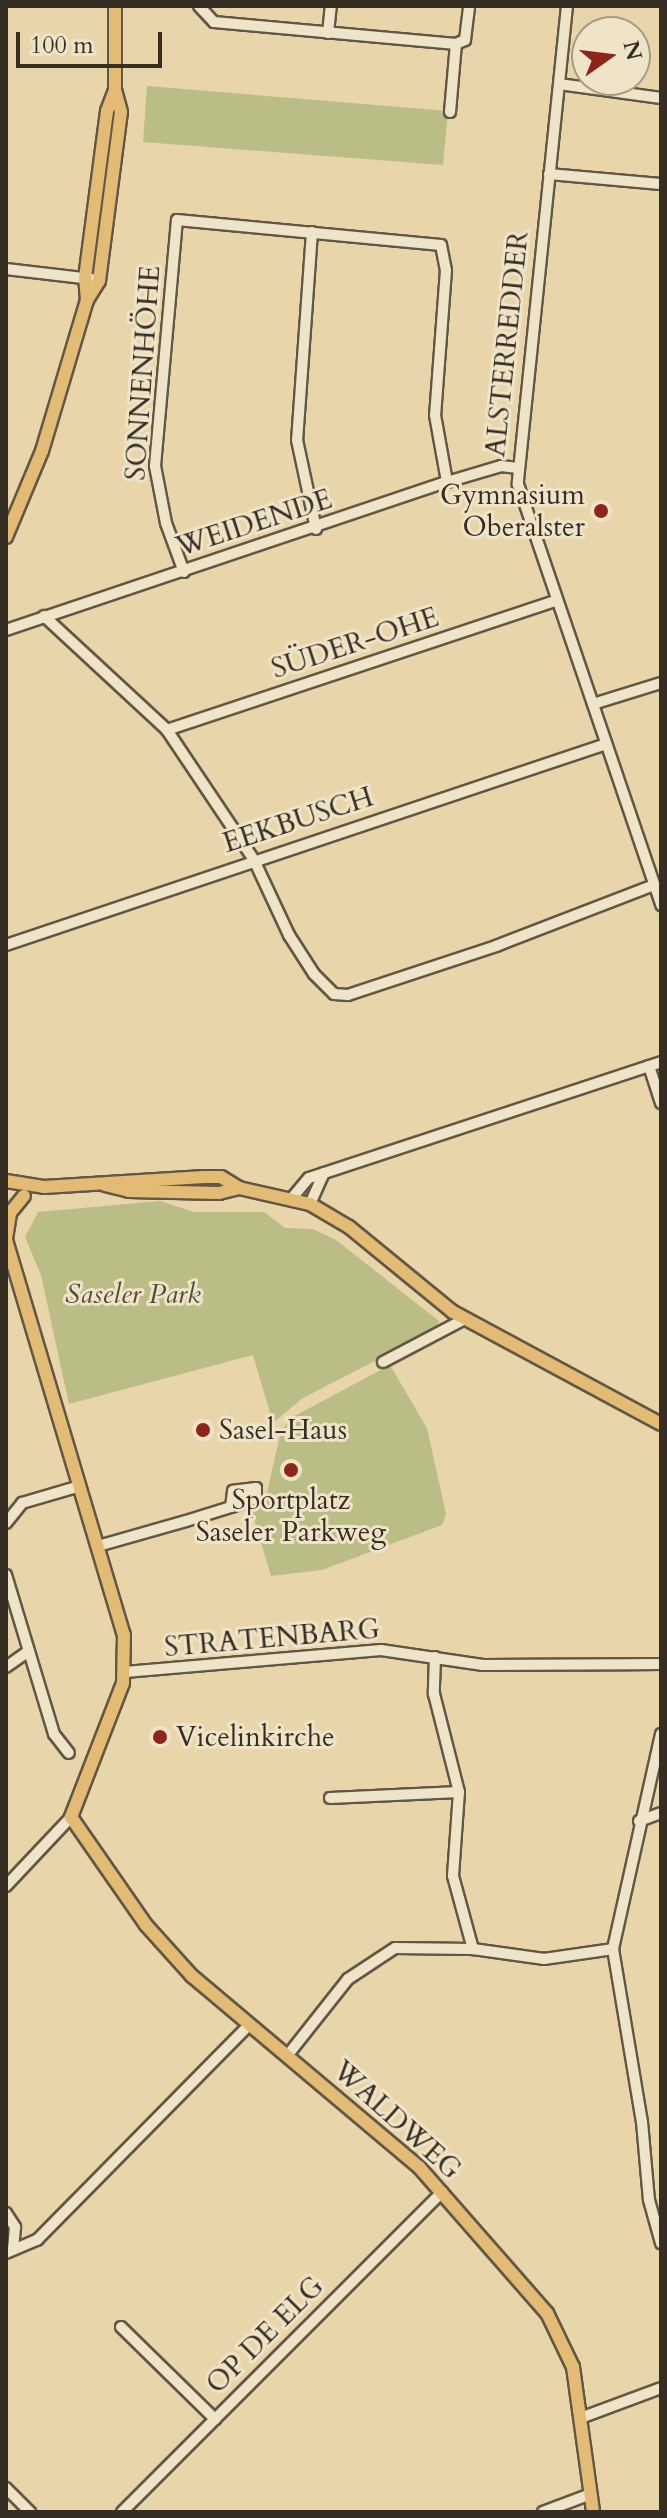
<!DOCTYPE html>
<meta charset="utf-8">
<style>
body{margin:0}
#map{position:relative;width:667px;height:2518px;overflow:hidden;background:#e8d6aa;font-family:Cardo,serif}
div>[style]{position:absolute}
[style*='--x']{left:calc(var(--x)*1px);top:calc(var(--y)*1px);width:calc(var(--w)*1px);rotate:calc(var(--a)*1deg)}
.green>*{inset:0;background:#babd85}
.roads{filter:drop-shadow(2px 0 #625745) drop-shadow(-2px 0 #625745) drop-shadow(0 2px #625745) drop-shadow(0 -2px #625745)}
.minor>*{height:10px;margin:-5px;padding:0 5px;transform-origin:5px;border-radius:5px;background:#f0e4c8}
.major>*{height:12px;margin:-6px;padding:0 6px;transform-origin:6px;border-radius:6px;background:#e4bb75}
.dots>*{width:22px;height:22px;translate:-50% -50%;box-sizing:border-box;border:4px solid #f0e4c8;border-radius:50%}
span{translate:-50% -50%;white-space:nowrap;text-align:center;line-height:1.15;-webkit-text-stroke:6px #f0e4c8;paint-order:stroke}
.street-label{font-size:28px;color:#362d23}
.poi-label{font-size:28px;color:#362d23}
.right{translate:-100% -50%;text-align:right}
.left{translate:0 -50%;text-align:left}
.park-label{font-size:28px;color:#504a37;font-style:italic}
.frame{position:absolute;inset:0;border:8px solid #362d23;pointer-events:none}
.north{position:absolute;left:571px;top:16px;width:80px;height:80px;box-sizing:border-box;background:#f0e4c8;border:2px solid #a69b86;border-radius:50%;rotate:76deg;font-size:22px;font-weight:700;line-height:32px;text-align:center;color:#362d23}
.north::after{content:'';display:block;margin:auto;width:28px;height:36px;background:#8f2418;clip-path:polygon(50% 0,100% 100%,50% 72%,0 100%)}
.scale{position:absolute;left:16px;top:32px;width:146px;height:36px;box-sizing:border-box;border:4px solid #362d23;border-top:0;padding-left:10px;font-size:24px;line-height:28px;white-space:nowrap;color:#362d23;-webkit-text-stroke:6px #f0e4c8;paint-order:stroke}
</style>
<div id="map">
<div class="green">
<i style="clip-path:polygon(147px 86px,448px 111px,443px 165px,143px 142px)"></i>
<i style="clip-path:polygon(160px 1201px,194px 1212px,264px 1212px,285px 1228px,313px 1229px,336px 1240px,439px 1321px,437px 1329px,303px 1398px,273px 1423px,253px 1355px,69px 1404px,41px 1275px,25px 1237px,38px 1212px)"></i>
<i style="clip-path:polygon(390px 1365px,427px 1428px,446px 1514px,442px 1525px,322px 1570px,271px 1576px,251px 1510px,264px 1506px,280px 1435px,289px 1419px)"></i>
</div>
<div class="roads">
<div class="minor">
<i style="--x:199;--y:6;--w:22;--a:47"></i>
<i style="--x:214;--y:22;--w:243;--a:5.2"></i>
<i style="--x:567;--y:6;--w:481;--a:95.9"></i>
<i style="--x:518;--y:484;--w:445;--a:71.2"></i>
<i style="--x:328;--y:33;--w:27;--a:-84"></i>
<i style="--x:559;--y:84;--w:103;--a:7.8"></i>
<i style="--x:450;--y:112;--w:68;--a:-85"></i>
<i style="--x:456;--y:44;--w:10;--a:-24"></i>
<i style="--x:465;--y:40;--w:34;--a:-83"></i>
<i style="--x:549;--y:174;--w:112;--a:5.1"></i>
<i style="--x:312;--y:232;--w:209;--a:94.1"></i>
<i style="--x:297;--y:440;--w:91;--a:77.9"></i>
<i style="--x:6;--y:269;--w:86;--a:6.7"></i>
<i style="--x:184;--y:572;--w:52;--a:-110.2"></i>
<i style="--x:166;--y:523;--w:58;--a:-100.9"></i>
<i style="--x:155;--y:466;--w:247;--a:-84.9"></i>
<i style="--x:177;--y:220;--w:265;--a:5.4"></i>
<i style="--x:441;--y:245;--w:25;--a:79"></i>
<i style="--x:446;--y:270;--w:145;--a:94.3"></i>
<i style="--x:435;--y:415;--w:68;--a:79.8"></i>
<i style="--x:44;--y:616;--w:168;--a:42.8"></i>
<i style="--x:167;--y:730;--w:156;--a:56.2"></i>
<i style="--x:254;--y:860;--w:83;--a:65"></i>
<i style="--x:289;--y:935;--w:46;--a:57.3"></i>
<i style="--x:314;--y:974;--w:28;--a:45"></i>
<i style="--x:334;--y:994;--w:14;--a:4"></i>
<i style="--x:348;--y:995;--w:156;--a:-18.3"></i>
<i style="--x:496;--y:946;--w:169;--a:-21.1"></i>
<i style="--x:6;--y:630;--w:465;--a:-18.6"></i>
<i style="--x:447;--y:482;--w:56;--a:-16.5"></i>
<i style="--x:501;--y:466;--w:17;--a:7"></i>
<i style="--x:593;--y:704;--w:71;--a:-17.2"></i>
<i style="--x:167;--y:730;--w:411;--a:-18.4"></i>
<i style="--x:6;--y:945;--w:633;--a:-18.52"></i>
<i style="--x:649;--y:1066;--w:39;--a:72"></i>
<i style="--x:292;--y:1198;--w:26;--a:-50"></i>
<i style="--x:309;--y:1178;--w:371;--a:-18.2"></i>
<i style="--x:310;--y:1204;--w:34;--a:-66"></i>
<i style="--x:383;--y:1362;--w:93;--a:-27.7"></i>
<i style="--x:6;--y:1523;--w:26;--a:-51"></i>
<i style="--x:22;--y:1503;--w:60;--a:-16.3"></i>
<i style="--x:98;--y:1546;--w:91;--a:-15.9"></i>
<i style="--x:186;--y:1521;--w:47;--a:-17.3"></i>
<i style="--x:231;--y:1507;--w:16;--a:-18"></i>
<i style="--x:246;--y:1502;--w:11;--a:-27"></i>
<i style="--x:256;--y:1497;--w:9;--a:-90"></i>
<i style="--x:256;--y:1488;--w:23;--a:173"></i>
<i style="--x:233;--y:1491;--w:16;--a:97"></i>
<i style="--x:6;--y:1575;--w:166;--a:73.2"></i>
<i style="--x:54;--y:1734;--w:24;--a:52"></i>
<i style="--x:435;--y:1657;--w:37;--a:92"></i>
<i style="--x:434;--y:1694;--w:101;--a:75.7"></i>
<i style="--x:459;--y:1792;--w:84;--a:94.1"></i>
<i style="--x:453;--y:1876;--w:76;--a:74.7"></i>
<i style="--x:6;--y:1667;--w:28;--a:-35"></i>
<i style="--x:125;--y:1672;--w:257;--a:-4.9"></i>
<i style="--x:381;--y:1650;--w:103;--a:8.4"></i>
<i style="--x:483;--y:1665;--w:178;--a:-0.3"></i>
<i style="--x:661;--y:1734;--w:220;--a:102.6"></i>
<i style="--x:613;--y:1949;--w:175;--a:80.5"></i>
<i style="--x:642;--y:2122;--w:78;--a:84.9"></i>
<i style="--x:649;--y:2200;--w:45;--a:74.4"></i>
<i style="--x:330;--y:1798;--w:129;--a:-2.7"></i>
<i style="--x:639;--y:1821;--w:23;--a:-20"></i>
<i style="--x:6;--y:1886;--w:95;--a:-46.7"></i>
<i style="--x:287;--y:2056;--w:98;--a:-51.6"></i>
<i style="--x:348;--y:1979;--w:56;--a:-33.4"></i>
<i style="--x:395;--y:1948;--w:78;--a:0.7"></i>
<i style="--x:473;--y:1949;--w:72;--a:8"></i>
<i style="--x:544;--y:1959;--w:70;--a:-8.2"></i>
<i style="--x:6;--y:2213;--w:17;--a:57"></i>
<i style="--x:15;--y:2227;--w:21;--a:95"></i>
<i style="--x:6;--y:2253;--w:34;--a:-23"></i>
<i style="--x:37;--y:2240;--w:302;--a:-45.4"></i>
<i style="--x:121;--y:2327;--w:132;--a:44.4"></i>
<i style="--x:583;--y:2417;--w:83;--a:-20.4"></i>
<i style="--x:6;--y:2488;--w:34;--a:45"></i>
<i style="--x:122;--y:2512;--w:453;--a:-45"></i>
<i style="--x:543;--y:2512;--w:51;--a:-20.6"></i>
</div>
<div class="major">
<i style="--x:87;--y:300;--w:22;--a:-95"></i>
<i style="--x:85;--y:278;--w:168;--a:-82.5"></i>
<i style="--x:107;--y:111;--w:22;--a:-69"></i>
<i style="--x:6;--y:537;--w:93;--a:-67.3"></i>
<i style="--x:42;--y:451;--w:158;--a:-73.4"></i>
<i style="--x:87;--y:300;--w:22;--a:-58"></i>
<i style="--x:99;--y:281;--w:170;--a:-82.6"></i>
<i style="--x:121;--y:112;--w:23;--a:-105"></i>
<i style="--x:115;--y:90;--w:84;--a:-90"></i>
<i style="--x:6;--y:1181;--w:38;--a:9"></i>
<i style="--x:44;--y:1187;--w:160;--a:-3.6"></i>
<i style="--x:204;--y:1177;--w:17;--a:0"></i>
<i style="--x:221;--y:1177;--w:21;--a:31"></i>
<i style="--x:105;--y:1185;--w:25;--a:14"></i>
<i style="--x:129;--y:1191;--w:90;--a:1.3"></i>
<i style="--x:219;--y:1193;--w:21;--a:-14"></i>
<i style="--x:239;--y:1188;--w:73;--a:12.7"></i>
<i style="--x:310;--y:1204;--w:45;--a:30.5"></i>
<i style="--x:349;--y:1227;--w:134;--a:39.3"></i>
<i style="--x:453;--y:1312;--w:236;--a:28.3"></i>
<i style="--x:6;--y:1239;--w:26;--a:-81"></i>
<i style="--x:10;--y:1213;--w:22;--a:-51"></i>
<i style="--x:6;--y:1240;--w:412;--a:73.4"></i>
<i style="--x:124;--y:1635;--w:48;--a:91.2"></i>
<i style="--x:123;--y:1683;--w:144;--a:111.2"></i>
<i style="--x:71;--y:1817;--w:131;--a:55.2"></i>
<i style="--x:146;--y:1925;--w:69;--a:48"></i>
<i style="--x:192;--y:1976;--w:297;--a:40.1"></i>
<i style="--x:419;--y:2167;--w:194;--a:48.8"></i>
<i style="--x:547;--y:2313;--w:60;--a:64.3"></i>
<i style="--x:573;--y:2367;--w:146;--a:82.1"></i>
</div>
</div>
<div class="dots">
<i style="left:601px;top:511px;background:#8f2418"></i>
<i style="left:203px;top:1430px;background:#8f2418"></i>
<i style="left:291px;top:1470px;background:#8f2418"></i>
<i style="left:160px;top:1737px;background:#8f2418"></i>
</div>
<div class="street-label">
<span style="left:507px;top:344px;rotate:-84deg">ALSTERREDDER</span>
<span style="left:143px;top:373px;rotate:-86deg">SONNENHÖHE</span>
<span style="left:254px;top:523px;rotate:-18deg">WEIDENDE</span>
<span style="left:355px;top:643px;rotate:-18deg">SÜDER-OHE</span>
<span style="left:298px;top:820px;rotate:-18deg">EEKBUSCH</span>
<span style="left:272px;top:1638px;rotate:-5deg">STRATENBARG</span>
<span style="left:397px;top:2120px;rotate:42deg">WALDWEG</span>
<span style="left:265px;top:2335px;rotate:-45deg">OP DE ELG</span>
</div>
<div class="poi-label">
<span class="right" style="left:585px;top:511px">Gymnasium<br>Oberalster</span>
<span class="left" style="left:219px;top:1430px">Sasel-Haus</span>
<span style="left:291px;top:1516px">Sportplatz<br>Saseler Parkweg</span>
<span class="left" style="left:176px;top:1737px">Vicelinkirche</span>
</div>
<div class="park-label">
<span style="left:133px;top:1294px">Saseler Park</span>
</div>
<div class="frame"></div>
<div class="north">N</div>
<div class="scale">100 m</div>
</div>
